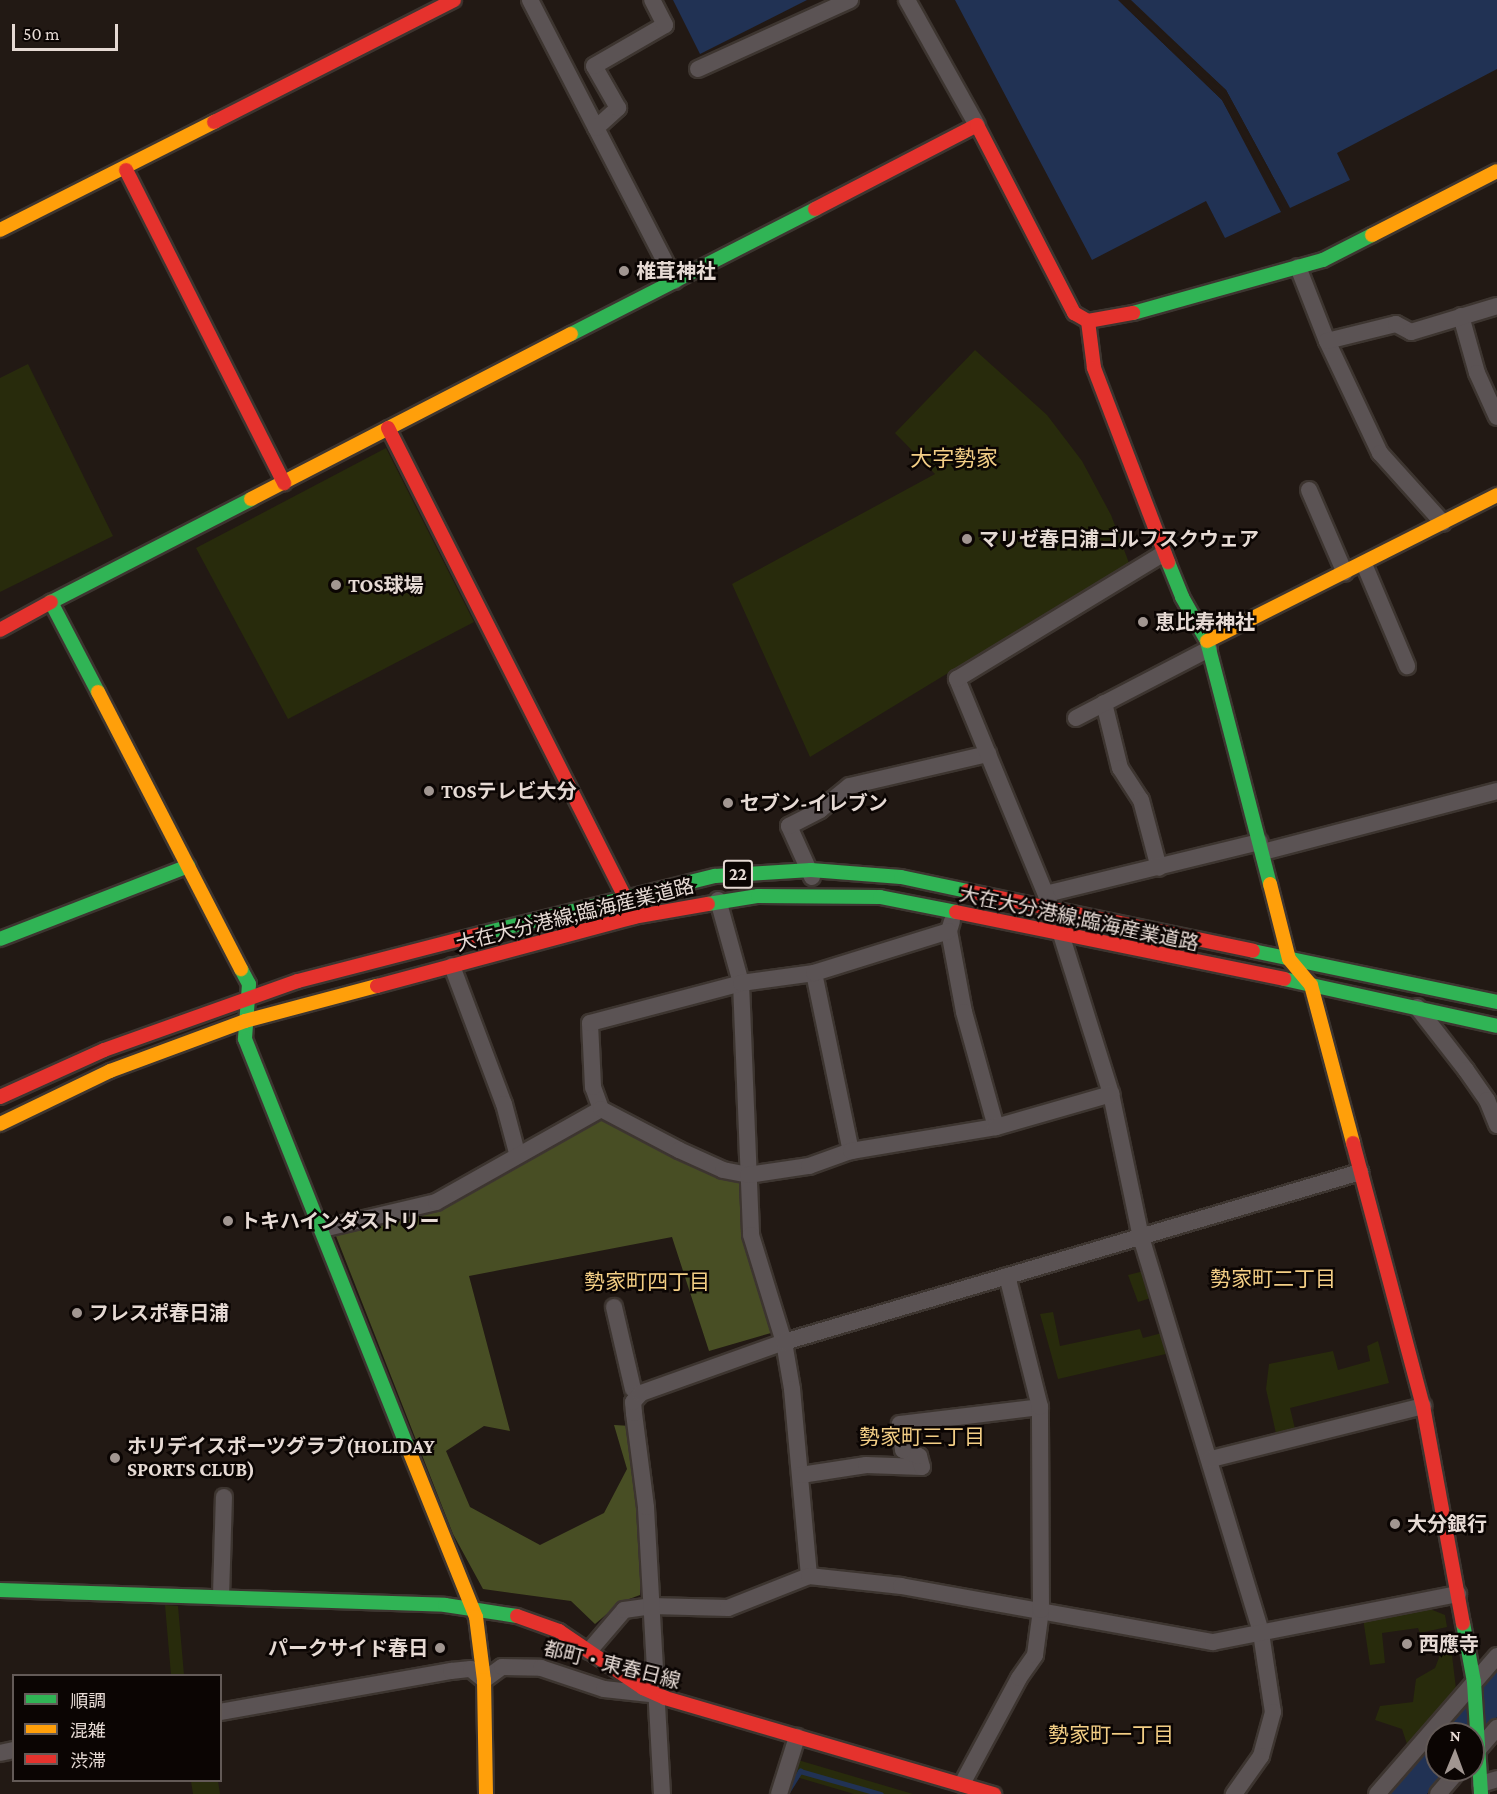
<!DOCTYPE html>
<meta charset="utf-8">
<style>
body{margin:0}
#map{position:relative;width:1497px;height:1794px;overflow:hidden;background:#221914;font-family:"Crimson Pro","Noto Sans JP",serif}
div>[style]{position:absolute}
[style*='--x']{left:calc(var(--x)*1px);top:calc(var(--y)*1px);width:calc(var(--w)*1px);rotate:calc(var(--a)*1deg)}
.green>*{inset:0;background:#282b0c}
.forest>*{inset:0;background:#484e24}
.water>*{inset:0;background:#213254}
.pier>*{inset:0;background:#221914}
.stream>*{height:4.5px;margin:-2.25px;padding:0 2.25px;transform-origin:2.25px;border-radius:2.25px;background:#213254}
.roads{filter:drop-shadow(2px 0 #3d3530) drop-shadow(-2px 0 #3d3530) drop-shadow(0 2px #3d3530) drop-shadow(0 -2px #3d3530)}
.street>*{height:16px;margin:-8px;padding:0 8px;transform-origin:8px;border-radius:8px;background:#5b5354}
.fast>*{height:14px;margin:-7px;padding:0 7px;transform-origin:7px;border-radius:7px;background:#30b455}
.slow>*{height:14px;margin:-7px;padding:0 7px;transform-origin:7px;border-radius:7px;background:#ff9f0a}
.jam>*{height:14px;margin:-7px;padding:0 7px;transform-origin:7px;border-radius:7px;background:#e5322d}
.dots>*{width:16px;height:16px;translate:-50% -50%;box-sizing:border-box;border:3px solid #0b0503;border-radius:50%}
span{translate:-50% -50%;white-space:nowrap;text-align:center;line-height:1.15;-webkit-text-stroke:5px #0b0503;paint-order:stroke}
.shield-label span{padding:2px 4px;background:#0b0503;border:2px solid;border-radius:4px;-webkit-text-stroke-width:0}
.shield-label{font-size:18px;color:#e6dad4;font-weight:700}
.poi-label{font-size:20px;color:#e6dad4;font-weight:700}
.left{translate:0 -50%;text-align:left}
.right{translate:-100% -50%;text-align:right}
.street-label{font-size:20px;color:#e6dad4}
.neighbourhood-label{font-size:21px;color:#f3ce85}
.quarter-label{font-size:22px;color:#f3ce85}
.legend{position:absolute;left:12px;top:1674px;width:210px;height:108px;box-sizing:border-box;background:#0b0503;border:2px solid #635a57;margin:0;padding:8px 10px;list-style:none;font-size:18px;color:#e6dad4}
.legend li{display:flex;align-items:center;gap:12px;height:30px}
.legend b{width:30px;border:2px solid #635a57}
.north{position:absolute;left:1425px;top:1722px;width:60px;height:60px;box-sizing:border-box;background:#0b0503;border:2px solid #635a57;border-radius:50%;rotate:1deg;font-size:16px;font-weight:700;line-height:24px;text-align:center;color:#e6dad4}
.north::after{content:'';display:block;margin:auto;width:21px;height:27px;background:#a19691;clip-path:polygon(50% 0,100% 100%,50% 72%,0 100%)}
.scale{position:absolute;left:12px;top:24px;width:106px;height:27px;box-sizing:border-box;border:3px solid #e6dad4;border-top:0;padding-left:8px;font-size:18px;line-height:21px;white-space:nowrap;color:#e6dad4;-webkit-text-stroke:4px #0b0503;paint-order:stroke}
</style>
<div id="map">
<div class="green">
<i style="clip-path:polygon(975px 350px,1047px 415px,1082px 461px,1111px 515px,1129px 563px,810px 757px,732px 584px,935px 474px,895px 433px)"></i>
<i style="clip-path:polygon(28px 364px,113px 536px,0 592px,0 378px)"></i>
<i style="clip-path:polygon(386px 448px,474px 622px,288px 719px,196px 548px)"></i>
<i style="clip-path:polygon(1144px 1271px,1151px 1298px,1138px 1302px,1128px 1275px)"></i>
<i style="clip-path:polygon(1053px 1312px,1060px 1346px,1140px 1329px,1143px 1338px,1162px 1333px,1170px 1353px,1058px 1379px,1040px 1314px)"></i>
<i style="clip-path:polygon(1378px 1341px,1389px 1383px,1290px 1408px,1296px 1433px,1277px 1438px,1266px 1389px,1269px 1364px,1333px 1351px,1338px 1370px,1370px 1361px,1367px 1346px)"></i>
<i style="clip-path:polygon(1415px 1603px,1445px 1615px,1447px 1627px,1420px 1633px,1418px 1628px,1382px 1633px,1385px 1663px,1370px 1665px,1363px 1618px)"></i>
<i style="clip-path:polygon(165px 1605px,178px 1606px,184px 1675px,171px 1675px)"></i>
<i style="clip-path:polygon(1451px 1647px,1457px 1697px,1417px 1742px,1407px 1744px,1402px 1729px,1375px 1720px,1380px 1706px,1413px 1702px,1416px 1679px,1435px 1668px,1442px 1650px)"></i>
<i style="clip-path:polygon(798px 1760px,913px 1794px,854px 1794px,793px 1776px)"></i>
<i style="clip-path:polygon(191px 1781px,218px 1781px,220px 1794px,193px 1794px)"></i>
</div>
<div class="forest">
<i style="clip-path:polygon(602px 1113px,742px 1178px,747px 1238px,771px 1333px,709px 1351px,672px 1237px,469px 1276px,510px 1431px,484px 1426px,446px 1451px,470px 1507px,540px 1545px,604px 1513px,627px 1469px,614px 1425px,631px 1426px,642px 1513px,640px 1595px,621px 1602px,595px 1624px,571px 1601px,483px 1589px,453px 1534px,334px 1231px,437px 1207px)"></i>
</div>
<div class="water">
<i style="clip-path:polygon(673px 0,807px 0,700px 54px)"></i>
<i style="clip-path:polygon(955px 0,1118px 0,1222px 100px,1281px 212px,1225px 238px,1206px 201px,1092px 260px)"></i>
<i style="clip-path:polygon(1131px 0,1497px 0,1497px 69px,1337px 153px,1350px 180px,1290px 208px,1226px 90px)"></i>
<i style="clip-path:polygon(1497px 1670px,1497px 1717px,1473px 1743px,1473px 1734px,1441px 1734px)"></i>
<i style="clip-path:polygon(1437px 1738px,1437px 1770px,1449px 1770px,1427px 1794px,1388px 1794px)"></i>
</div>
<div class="pier">
<i style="clip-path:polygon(1118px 0,1224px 98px,1284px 211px,1222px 100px)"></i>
<i style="clip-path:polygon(1128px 0,1226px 90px,1290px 208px,1224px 92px)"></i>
</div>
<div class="stream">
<i style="--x:787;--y:1792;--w:25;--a:-58"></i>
<i style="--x:800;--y:1771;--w:84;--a:15.9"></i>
</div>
<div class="roads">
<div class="street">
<i style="--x:530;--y:0;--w:316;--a:62.7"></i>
<i style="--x:907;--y:0;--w:143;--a:60.8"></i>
<i style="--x:698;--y:69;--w:167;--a:-24.4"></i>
<i style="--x:596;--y:128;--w:30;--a:-42"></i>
<i style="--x:618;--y:108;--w:48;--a:-119.7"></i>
<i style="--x:594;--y:66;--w:82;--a:-30"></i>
<i style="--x:665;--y:25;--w:28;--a:-117"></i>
<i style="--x:1298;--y:267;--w:79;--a:68.6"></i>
<i style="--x:1327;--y:341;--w:124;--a:64.7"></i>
<i style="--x:1380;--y:453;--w:94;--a:48"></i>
<i style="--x:1461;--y:316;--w:59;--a:74.3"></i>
<i style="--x:1477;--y:373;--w:48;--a:65.6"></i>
<i style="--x:1327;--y:341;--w:71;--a:-13.8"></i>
<i style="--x:1396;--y:324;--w:17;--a:28"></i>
<i style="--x:1411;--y:332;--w:90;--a:-16.8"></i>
<i style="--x:1309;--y:490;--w:90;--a:66.6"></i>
<i style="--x:1364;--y:564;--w:111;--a:67.1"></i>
<i style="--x:1104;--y:703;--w:67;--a:76.2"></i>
<i style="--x:1120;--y:768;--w:38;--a:57"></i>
<i style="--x:1141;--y:800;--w:70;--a:75.2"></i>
<i style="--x:1076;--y:718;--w:150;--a:-27.4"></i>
<i style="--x:1263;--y:852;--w:242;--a:-14.6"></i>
<i style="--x:812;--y:877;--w:56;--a:-114.3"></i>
<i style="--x:789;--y:826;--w:35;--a:-27"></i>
<i style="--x:820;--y:810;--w:38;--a:-39"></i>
<i style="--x:850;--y:786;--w:142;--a:-13.1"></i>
<i style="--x:1046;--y:894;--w:220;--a:-13.7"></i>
<i style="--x:718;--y:900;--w:86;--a:74.5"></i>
<i style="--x:741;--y:983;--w:252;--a:87.7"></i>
<i style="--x:751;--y:1235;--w:112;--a:72.9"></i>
<i style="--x:784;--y:1342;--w:48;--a:80.3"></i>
<i style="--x:792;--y:1389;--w:188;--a:84.8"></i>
<i style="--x:1051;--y:907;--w:247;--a:-112.4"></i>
<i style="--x:957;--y:679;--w:242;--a:-31.3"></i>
<i style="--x:952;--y:921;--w:10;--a:107"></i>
<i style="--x:949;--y:931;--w:82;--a:79.5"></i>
<i style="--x:964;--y:1012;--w:119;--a:74.5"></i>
<i style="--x:1061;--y:934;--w:168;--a:72.6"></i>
<i style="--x:1111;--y:1094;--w:146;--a:78.2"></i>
<i style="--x:1141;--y:1237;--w:414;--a:73.1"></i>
<i style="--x:1261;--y:1633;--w:80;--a:81.4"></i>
<i style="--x:1273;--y:1712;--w:46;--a:105.3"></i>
<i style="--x:1261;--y:1756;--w:47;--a:125.4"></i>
<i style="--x:452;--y:966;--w:147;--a:69.4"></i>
<i style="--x:504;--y:1104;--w:51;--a:75.1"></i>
<i style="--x:814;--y:973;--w:182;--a:78.3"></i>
<i style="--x:1417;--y:1007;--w:80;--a:52.1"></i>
<i style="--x:1466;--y:1070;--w:37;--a:55"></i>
<i style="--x:1487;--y:1100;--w:27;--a:68"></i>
<i style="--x:601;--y:1109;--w:23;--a:-110"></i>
<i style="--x:593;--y:1087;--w:64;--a:-92.7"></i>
<i style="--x:590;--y:1023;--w:156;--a:-14.8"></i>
<i style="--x:741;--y:983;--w:74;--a:-7.8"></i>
<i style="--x:814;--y:973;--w:141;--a:-17.3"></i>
<i style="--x:322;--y:1229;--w:117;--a:-13.3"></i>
<i style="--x:436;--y:1202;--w:189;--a:-29.4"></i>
<i style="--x:601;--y:1109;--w:88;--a:27.7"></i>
<i style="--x:679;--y:1150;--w:48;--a:24.4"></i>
<i style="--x:723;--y:1170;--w:25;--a:11"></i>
<i style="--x:748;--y:1175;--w:62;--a:-8.4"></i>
<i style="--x:809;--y:1166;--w:45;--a:-19.7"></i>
<i style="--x:851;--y:1151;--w:147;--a:-9.4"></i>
<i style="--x:996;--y:1127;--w:120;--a:-16"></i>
<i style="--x:614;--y:1307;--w:84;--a:77"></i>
<i style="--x:1211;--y:1459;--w:219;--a:-14"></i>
<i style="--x:801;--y:1475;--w:66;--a:-8.7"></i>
<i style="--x:866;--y:1465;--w:56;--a:2"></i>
<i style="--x:922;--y:1467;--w:11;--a:-105"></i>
<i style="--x:919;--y:1456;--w:17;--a:-159"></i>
<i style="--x:903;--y:1450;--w:26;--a:-97"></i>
<i style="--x:900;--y:1424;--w:141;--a:-6.9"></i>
<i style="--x:221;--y:1596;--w:99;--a:-88.3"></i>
<i style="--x:589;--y:1651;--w:54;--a:-49.5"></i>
<i style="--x:624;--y:1610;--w:27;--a:-8"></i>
<i style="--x:651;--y:1606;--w:77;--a:1.5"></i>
<i style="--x:728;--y:1608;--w:87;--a:-21.6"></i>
<i style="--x:809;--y:1576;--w:93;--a:6.2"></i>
<i style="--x:901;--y:1586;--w:317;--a:10.2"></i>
<i style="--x:1213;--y:1642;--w:250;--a:-11.1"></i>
<i style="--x:220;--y:1712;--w:235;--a:-10.1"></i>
<i style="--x:451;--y:1671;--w:20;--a:-6"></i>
<i style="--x:471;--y:1669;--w:17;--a:40"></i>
<i style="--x:484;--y:1680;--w:22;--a:-36"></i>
<i style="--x:502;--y:1667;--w:39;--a:1"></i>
<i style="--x:541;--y:1668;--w:66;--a:18.4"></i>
<i style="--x:604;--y:1689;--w:46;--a:6.2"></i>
<i style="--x:1476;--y:1752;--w:32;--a:-49"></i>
<i style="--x:0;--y:1753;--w:14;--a:-12"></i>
<i style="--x:962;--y:1784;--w:120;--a:-61.7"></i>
<i style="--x:1019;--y:1678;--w:28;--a:-55"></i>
<i style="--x:1035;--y:1655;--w:45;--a:-82.4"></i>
<i style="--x:1041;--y:1610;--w:203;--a:-90.3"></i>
<i style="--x:1040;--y:1407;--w:135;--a:-104.1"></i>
<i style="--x:1481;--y:1784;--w:17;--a:-17"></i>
<i style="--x:662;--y:1794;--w:287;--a:-93.2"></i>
<i style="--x:646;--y:1507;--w:95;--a:-97.3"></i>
<i style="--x:634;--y:1413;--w:11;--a:-95"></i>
<i style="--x:633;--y:1402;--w:12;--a:-48"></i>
<i style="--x:641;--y:1393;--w:152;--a:-19.6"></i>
<i style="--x:784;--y:1342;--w:601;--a:-16.44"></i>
<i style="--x:779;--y:1794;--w:60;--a:-72.5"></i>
<i style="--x:1377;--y:1794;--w:183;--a:-49"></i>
<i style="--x:1438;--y:1794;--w:32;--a:-49"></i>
</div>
<div class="fast">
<i style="--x:1133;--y:313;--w:197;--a:-15.6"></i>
<i style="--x:1323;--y:260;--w:55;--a:-27"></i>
<i style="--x:571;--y:334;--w:274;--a:-27.1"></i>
<i style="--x:1168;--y:562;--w:38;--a:68"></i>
<i style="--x:1182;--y:597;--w:51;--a:60.4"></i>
<i style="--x:1207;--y:641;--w:251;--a:75.5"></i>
<i style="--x:98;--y:692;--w:102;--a:-117.6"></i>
<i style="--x:51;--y:602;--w:225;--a:-27.2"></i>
<i style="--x:708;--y:904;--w:51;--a:-9.1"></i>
<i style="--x:758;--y:896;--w:122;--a:0.5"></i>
<i style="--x:880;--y:897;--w:77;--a:11.2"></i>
<i style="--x:480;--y:934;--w:242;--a:-13.9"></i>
<i style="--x:715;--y:876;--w:96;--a:-3.6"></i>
<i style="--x:811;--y:870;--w:90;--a:4.4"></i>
<i style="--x:901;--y:877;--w:67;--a:12"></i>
<i style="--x:0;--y:939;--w:202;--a:-21.2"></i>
<i style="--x:1253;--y:951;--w:249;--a:11.8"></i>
<i style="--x:241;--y:969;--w:17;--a:62"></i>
<i style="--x:249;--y:984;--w:55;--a:94.2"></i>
<i style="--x:245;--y:1039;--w:440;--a:68.3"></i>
<i style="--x:1284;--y:979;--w:218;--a:12.4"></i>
<i style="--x:0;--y:1590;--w:445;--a:1.9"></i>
<i style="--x:445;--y:1605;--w:73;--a:8.7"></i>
<i style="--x:1463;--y:1623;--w:60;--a:79.4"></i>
<i style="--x:1474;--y:1682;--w:112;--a:86.4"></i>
</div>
<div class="slow">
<i style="--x:0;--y:230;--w:240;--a:-26.8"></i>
<i style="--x:1372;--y:235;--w:140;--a:-27.1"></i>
<i style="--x:251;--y:499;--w:360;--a:-27.3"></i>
<i style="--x:1207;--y:641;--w:325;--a:-26.7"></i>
<i style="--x:98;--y:692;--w:312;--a:62.7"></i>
<i style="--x:1270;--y:884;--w:77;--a:75.8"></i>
<i style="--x:1289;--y:959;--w:34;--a:50"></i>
<i style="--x:1311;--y:985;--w:163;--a:75.1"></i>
<i style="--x:0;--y:1124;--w:122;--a:-25.7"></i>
<i style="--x:110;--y:1071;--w:144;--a:-20.3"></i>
<i style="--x:245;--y:1021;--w:137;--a:-14.9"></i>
<i style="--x:408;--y:1448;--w:182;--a:68.1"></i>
<i style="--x:476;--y:1617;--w:64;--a:82.8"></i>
<i style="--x:484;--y:1680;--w:114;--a:89"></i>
</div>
<div class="jam">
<i style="--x:214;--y:122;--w:269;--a:-26.9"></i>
<i style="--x:126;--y:170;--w:351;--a:63.2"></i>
<i style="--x:815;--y:209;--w:182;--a:-27.4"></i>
<i style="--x:977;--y:125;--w:212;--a:62.7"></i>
<i style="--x:1074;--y:313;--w:16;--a:30"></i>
<i style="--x:1088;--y:321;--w:46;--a:-10.1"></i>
<i style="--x:1088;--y:321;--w:47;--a:82.7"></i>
<i style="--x:1094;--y:368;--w:208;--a:69.1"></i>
<i style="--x:388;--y:428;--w:543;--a:63.2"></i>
<i style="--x:0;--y:630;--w:58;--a:-28.8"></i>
<i style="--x:967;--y:891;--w:292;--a:11.8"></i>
<i style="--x:956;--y:912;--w:335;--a:11.5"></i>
<i style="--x:377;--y:986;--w:266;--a:-15"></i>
<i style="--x:634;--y:917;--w:75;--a:-10"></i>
<i style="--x:0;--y:1097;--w:114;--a:-24.3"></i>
<i style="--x:104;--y:1050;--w:206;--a:-19.6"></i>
<i style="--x:298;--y:981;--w:188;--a:-14.5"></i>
<i style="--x:1353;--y:1143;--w:272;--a:75.1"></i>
<i style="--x:1423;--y:1406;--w:221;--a:79.6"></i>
<i style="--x:517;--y:1616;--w:45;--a:19.7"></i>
<i style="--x:559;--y:1631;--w:102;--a:34.2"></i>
<i style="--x:643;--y:1688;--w:24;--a:24"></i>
<i style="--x:665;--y:1698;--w:343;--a:16.3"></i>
</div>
</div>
<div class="dots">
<i style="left:624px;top:271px;background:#a19691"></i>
<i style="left:967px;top:539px;background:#a19691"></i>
<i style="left:336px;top:585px;background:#a19691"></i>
<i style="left:1143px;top:622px;background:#a19691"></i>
<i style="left:429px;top:791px;background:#a19691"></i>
<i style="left:728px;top:803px;background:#a19691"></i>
<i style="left:228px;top:1221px;background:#a19691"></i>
<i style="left:77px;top:1313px;background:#a19691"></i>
<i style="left:115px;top:1458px;background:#a19691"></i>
<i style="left:1395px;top:1524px;background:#a19691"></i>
<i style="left:1407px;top:1644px;background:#a19691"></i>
<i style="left:440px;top:1648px;background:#a19691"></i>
</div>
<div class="shield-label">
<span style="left:738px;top:874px">22</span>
</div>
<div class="poi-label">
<span class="left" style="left:636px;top:271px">椎茸神社</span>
<span class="left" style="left:979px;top:539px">マリゼ春日浦ゴルフスクウェア</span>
<span class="left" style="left:348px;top:585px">TOS球場</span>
<span class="left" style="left:1155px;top:622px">恵比寿神社</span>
<span class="left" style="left:441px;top:791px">TOSテレビ大分</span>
<span class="left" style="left:740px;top:803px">セブン-イレブン</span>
<span class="left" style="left:240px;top:1221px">トキハインダストリー</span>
<span class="left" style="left:89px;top:1313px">フレスポ春日浦</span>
<span class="left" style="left:127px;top:1458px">ホリデイスポーツグラブ(HOLIDAY<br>SPORTS CLUB)</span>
<span class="left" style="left:1407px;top:1524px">大分銀行</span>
<span class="left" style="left:1419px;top:1644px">西應寺</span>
<span class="right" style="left:428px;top:1648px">パークサイド春日</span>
</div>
<div class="street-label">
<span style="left:575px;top:915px;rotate:-14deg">大在大分港線;臨海産業道路</span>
<span style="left:1079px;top:919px;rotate:12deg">大在大分港線;臨海産業道路</span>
<span style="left:612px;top:1665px;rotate:14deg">都町・東春日線</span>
</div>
<div class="neighbourhood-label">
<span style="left:1273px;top:1279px">勢家町二丁目</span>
<span style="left:647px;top:1282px">勢家町四丁目</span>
<span style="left:922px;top:1437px">勢家町三丁目</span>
<span style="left:1111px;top:1735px">勢家町一丁目</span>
</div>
<div class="quarter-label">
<span style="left:954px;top:459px">大字勢家</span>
</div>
<ul class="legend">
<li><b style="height:8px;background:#30b455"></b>順調</li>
<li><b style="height:8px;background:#ff9f0a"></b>混雑</li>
<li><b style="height:8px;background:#e5322d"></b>渋滞</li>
</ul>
<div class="north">N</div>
<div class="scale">50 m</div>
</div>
